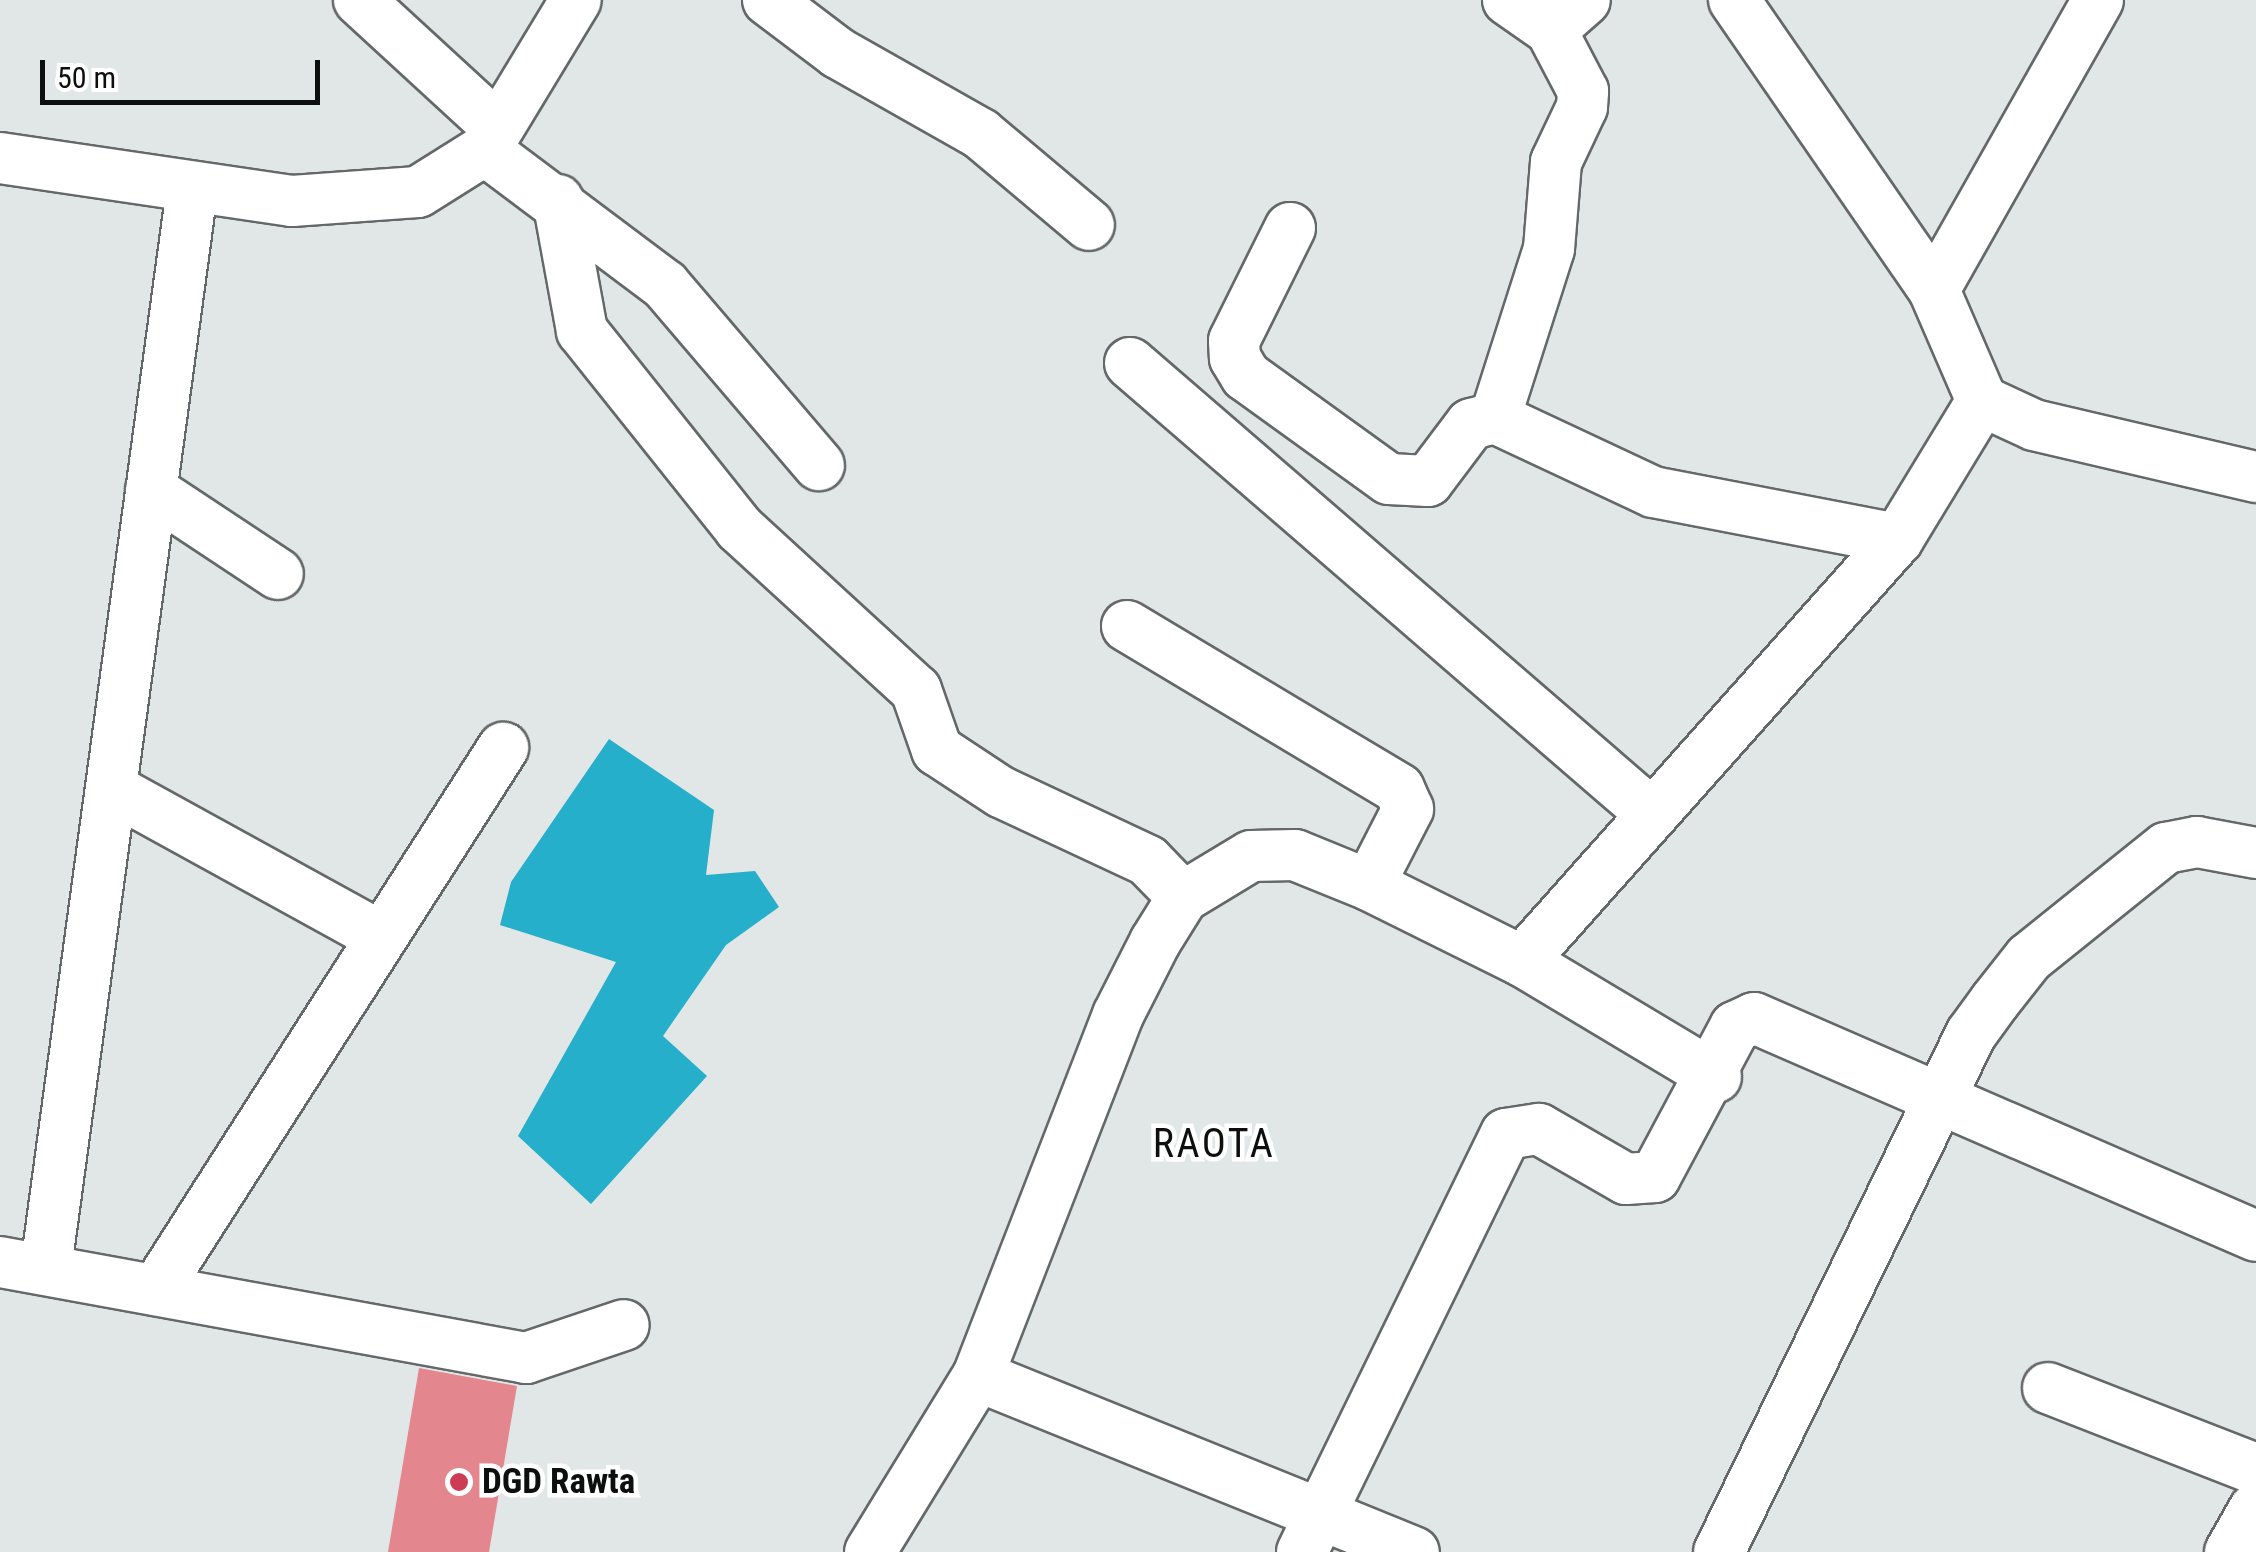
<!DOCTYPE html>
<style>
body{margin:0}
#map{position:relative;width:2256px;height:1552px;overflow:hidden;background:#e1e6e7;font-family:"Roboto Condensed",sans-serif}
div>[style]{position:absolute}
[style*='--x']{left:calc(var(--x)*1px);top:calc(var(--y)*1px);width:calc(var(--w)*1px);rotate:calc(var(--a)*1deg)}
.water>*{inset:0;background:#26afca}
.building>*{inset:0;background:#e4868e}
.roads{filter:drop-shadow(2px 0 #646869) drop-shadow(-2px 0 #646869) drop-shadow(0 2px #646869) drop-shadow(0 -2px #646869)}
.minor>*{height:50px;margin:-25px;padding:0 25px;transform-origin:25px;border-radius:25px;background:#fff}
.major>*{height:55px;margin:-27.5px;padding:0 27.5px;transform-origin:27.5px;border-radius:27.5px;background:#fff}
.dots>*{width:28px;height:28px;translate:-50% -50%;box-sizing:border-box;border:5px solid #fff;border-radius:50%}
span{translate:-50% -50%;white-space:nowrap;text-align:center;line-height:1.15;-webkit-text-stroke:9px #fff;paint-order:stroke}
.poi-label{font-size:35px;color:#0d0f0f;font-weight:700}
.left{translate:0 -50%;text-align:left}
.quarter-label{font-size:40px;color:#0d0f0f;letter-spacing:2.5px}
.scale{position:absolute;left:40px;top:60px;width:280px;height:45px;box-sizing:border-box;border:5px solid #0d0f0f;border-top:0;padding-left:12px;font-size:30px;line-height:35px;white-space:nowrap;color:#0d0f0f;-webkit-text-stroke:8px #fff;paint-order:stroke}
</style>
<div id="map">
<div class="water">
<i style="clip-path:polygon(609px 739px,714px 810px,706px 875px,755px 871px,779px 907px,726px 945px,663px 1036px,707px 1076px,591px 1204px,518px 1136px,616px 962px,500px 925px,511px 882px)"></i>
</div>
<div class="building">
<i style="clip-path:polygon(419px 1368px,517px 1386px,489px 1552px,388px 1552px)"></i>
</div>
<div class="roads">
<div class="minor">
<i style="--x:359;--y:0;--w:188;--a:42.6"></i>
<i style="--x:768;--y:0;--w:88;--a:37.1"></i>
<i style="--x:838;--y:53;--w:164;--a:29.5"></i>
<i style="--x:981;--y:134;--w:141;--a:40.1"></i>
<i style="--x:1508;--y:0;--w:52;--a:34.9"></i>
<i style="--x:1551;--y:30;--w:45;--a:-41.4"></i>
<i style="--x:1734;--y:0;--w:352;--a:55.4"></i>
<i style="--x:1934;--y:290;--w:121;--a:66.6"></i>
<i style="--x:1982;--y:401;--w:57;--a:24.8"></i>
<i style="--x:2034;--y:425;--w:228;--a:13.2"></i>
<i style="--x:485;--y:150;--w:225;--a:36.9"></i>
<i style="--x:665;--y:285;--w:237;--a:49.5"></i>
<i style="--x:0;--y:158;--w:295;--a:8.4"></i>
<i style="--x:292;--y:201;--w:126;--a:-4.1"></i>
<i style="--x:418;--y:192;--w:79;--a:-32.1"></i>
<i style="--x:485;--y:150;--w:175;--a:-58.8"></i>
<i style="--x:558;--y:200;--w:133;--a:79.6"></i>
<i style="--x:582;--y:331;--w:252;--a:51.4"></i>
<i style="--x:739;--y:528;--w:240;--a:42.5"></i>
<i style="--x:916;--y:690;--w:64;--a:70.7"></i>
<i style="--x:937;--y:750;--w:77;--a:33.3"></i>
<i style="--x:1001;--y:792;--w:162;--a:25.1"></i>
<i style="--x:1148;--y:861;--w:50;--a:45.8"></i>
<i style="--x:1290;--y:228;--w:126;--a:116.4"></i>
<i style="--x:1234;--y:341;--w:17;--a:87"></i>
<i style="--x:1235;--y:358;--w:21;--a:59"></i>
<i style="--x:1246;--y:376;--w:176;--a:35.8"></i>
<i style="--x:1389;--y:479;--w:39;--a:3"></i>
<i style="--x:1428;--y:481;--w:71;--a:-53"></i>
<i style="--x:1471;--y:424;--w:25;--a:-14"></i>
<i style="--x:1495;--y:418;--w:174;--a:25.1"></i>
<i style="--x:1653;--y:492;--w:249;--a:10.9"></i>
<i style="--x:1934;--y:290;--w:333;--a:-60.5"></i>
<i style="--x:1130;--y:363;--w:690;--a:40.83"></i>
<i style="--x:1495;--y:418;--w:177;--a:-72.3"></i>
<i style="--x:1549;--y:249;--w:87;--a:-85.4"></i>
<i style="--x:1556;--y:162;--w:61;--a:-64.7"></i>
<i style="--x:1582;--y:107;--w:16;--a:-86"></i>
<i style="--x:1583;--y:91;--w:69;--a:-117.7"></i>
<i style="--x:151;--y:490;--w:152;--a:33.5"></i>
<i style="--x:1127;--y:626;--w:317;--a:30.9"></i>
<i style="--x:1399;--y:789;--w:22;--a:66"></i>
<i style="--x:1408;--y:809;--w:85;--a:117.2"></i>
<i style="--x:114;--y:790;--w:299;--a:28.8"></i>
<i style="--x:1522;--y:961;--w:565;--a:-48.3"></i>
<i style="--x:1898;--y:539;--w:162;--a:-58.7"></i>
<i style="--x:0;--y:1262;--w:535;--a:10.34"></i>
<i style="--x:526;--y:1358;--w:103;--a:-18.6"></i>
<i style="--x:46;--y:1267;--w:1087;--a:-82.28"></i>
<i style="--x:156;--y:1290;--w:644;--a:-57.37"></i>
<i style="--x:978;--y:1376;--w:470;--a:22"></i>
<i style="--x:2048;--y:1388;--w:223;--a:21.3"></i>
<i style="--x:870;--y:1552;--w:206;--a:-58.5"></i>
<i style="--x:978;--y:1376;--w:387;--a:-68.8"></i>
<i style="--x:1118;--y:1015;--w:82;--a:-63.1"></i>
<i style="--x:1155;--y:942;--w:53;--a:-58.1"></i>
<i style="--x:1183;--y:897;--w:79;--a:-31.1"></i>
<i style="--x:1251;--y:856;--w:44;--a:-1.3"></i>
<i style="--x:1295;--y:855;--w:80;--a:22.1"></i>
<i style="--x:1369;--y:885;--w:171;--a:26.4"></i>
<i style="--x:1522;--y:961;--w:226;--a:30.9"></i>
<i style="--x:1302;--y:1552;--w:465;--a:-64"></i>
<i style="--x:1506;--y:1134;--w:33;--a:-9"></i>
<i style="--x:1539;--y:1129;--w:100;--a:29.9"></i>
<i style="--x:1626;--y:1179;--w:29;--a:-4"></i>
<i style="--x:1655;--y:1177;--w:170;--a:-61.9"></i>
<i style="--x:1735;--y:1027;--w:21;--a:-25"></i>
<i style="--x:1754;--y:1018;--w:547;--a:23.47"></i>
<i style="--x:1719;--y:1552;--w:576;--a:-64.06"></i>
<i style="--x:1971;--y:1034;--w:41;--a:-54"></i>
<i style="--x:1995;--y:1001;--w:55;--a:-51.7"></i>
<i style="--x:2029;--y:958;--w:176;--a:-38.8"></i>
<i style="--x:2166;--y:848;--w:32;--a:-11"></i>
<i style="--x:2197;--y:842;--w:60;--a:10.6"></i>
</div>
<div class="major">
<i style="--x:2232;--y:1552;--w:48;--a:-60.3"></i>
</div>
</div>
<div class="dots">
<i style="left:459px;top:1482px;background:#cd3c55"></i>
</div>
<div class="poi-label">
<span class="left" style="left:482px;top:1482px">DGD Rawta</span>
</div>
<div class="quarter-label">
<span style="left:1214px;top:1144px">RAOTA</span>
</div>
<div class="scale">50 m</div>
</div>
